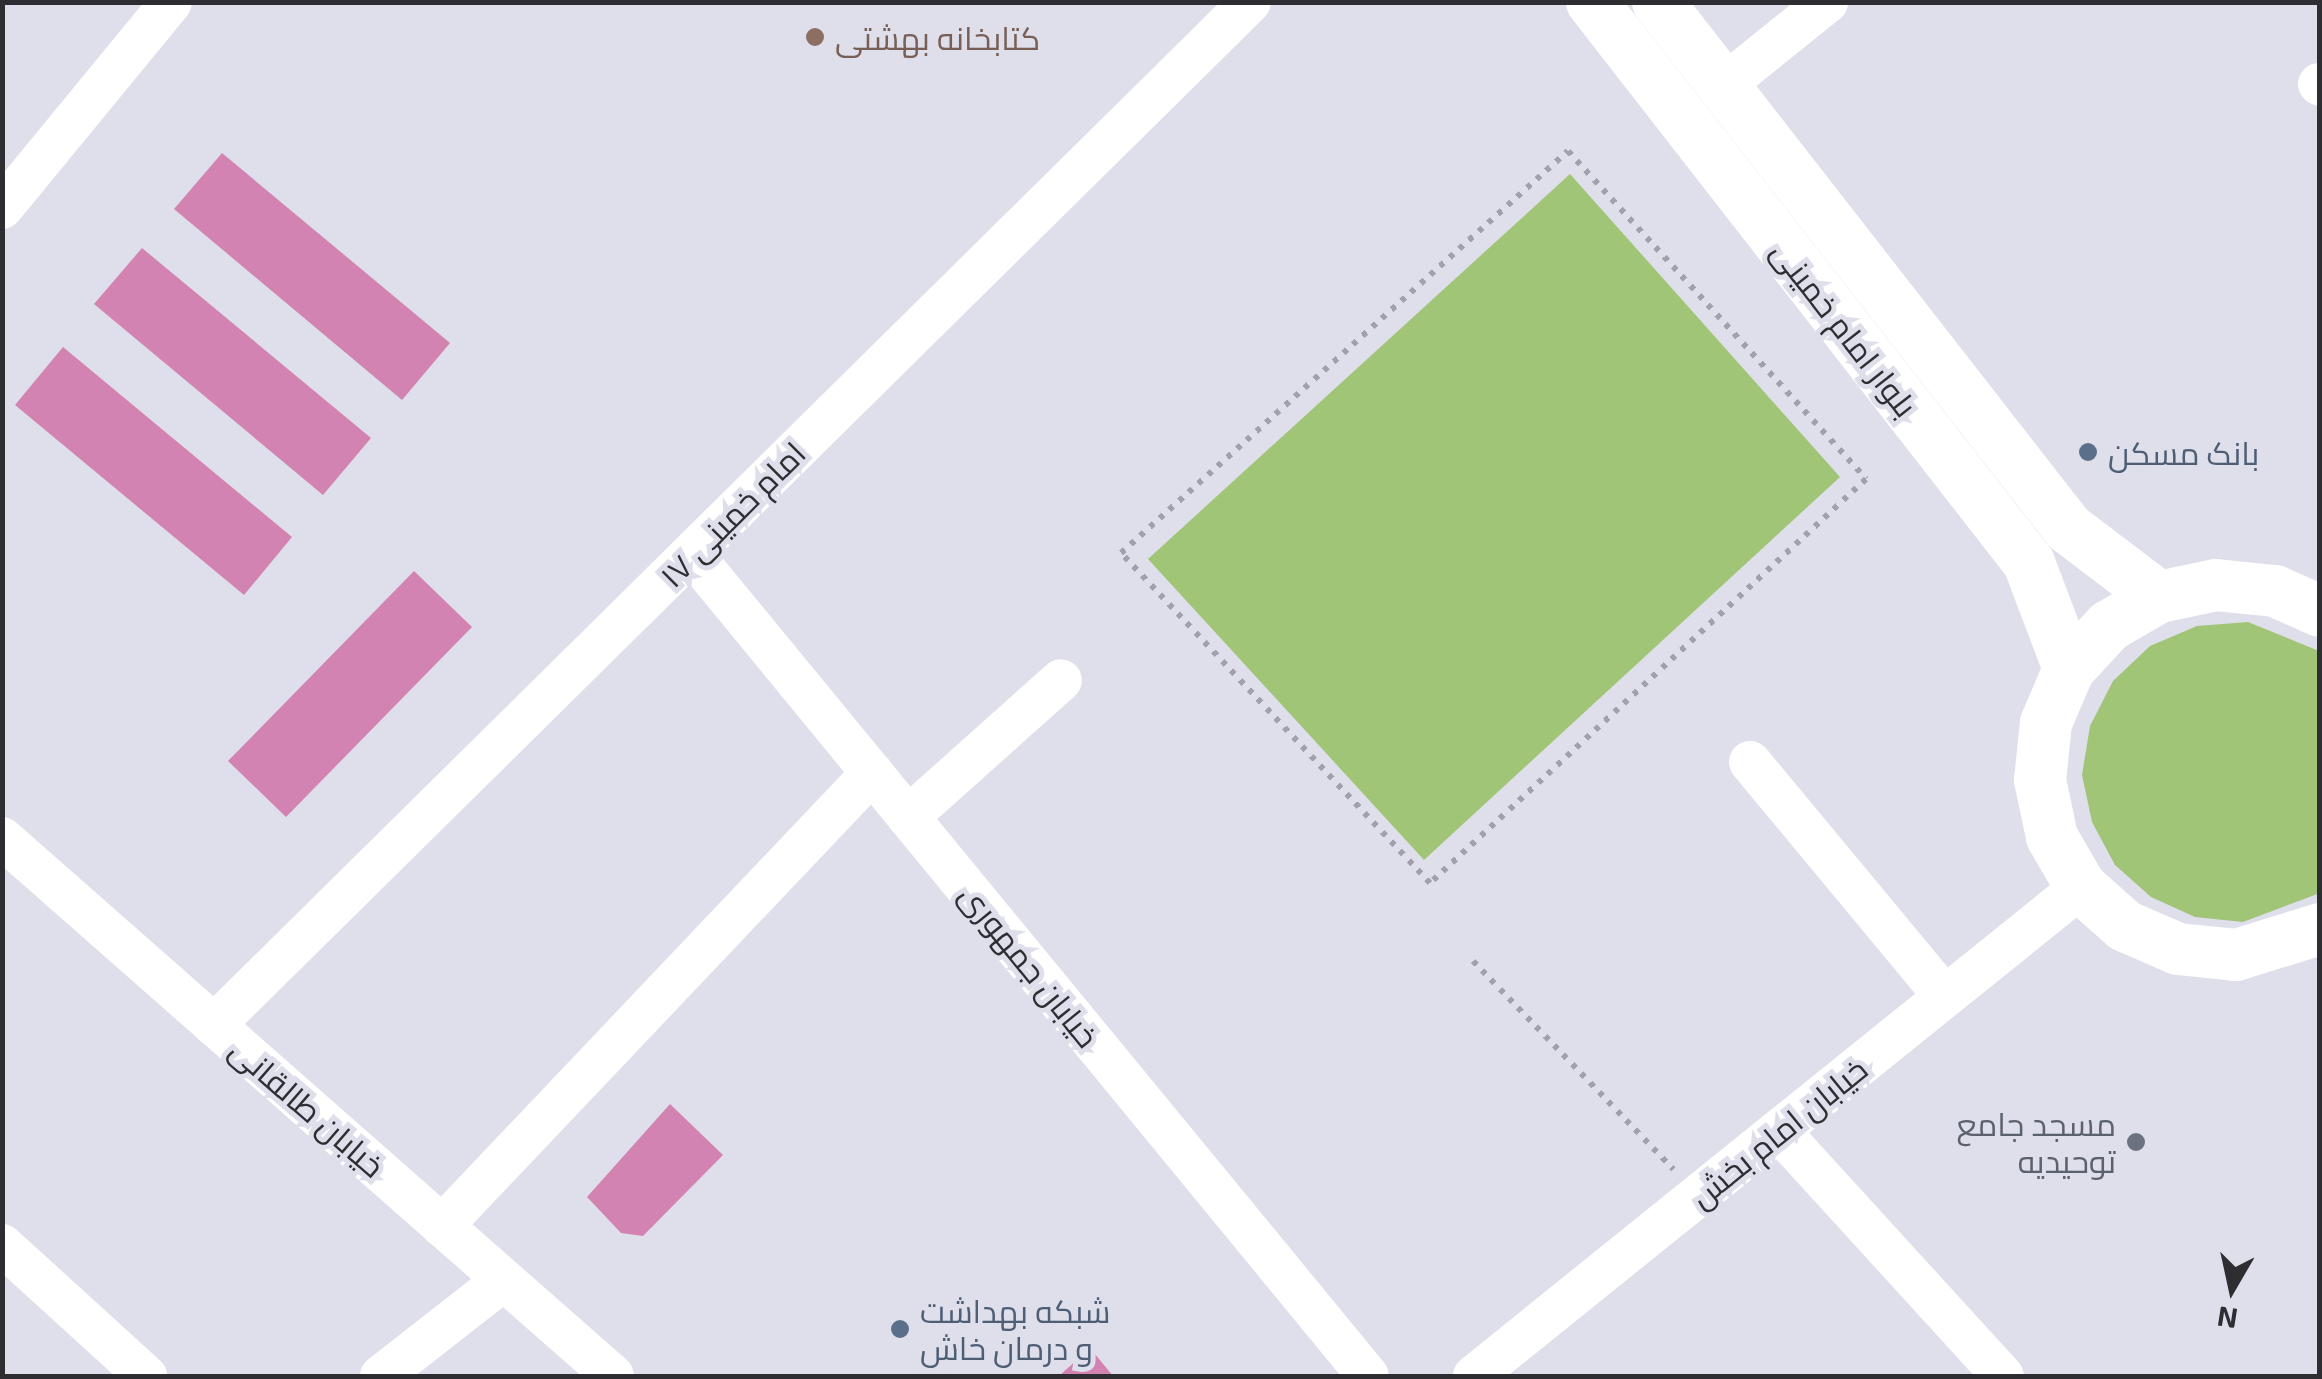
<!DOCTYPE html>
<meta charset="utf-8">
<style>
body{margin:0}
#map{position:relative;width:2322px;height:1379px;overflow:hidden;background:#dedfea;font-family:"Exo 2",Cairo,sans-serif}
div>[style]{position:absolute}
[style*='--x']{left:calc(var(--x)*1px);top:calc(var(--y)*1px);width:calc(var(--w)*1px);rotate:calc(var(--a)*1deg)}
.green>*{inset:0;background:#a1c577}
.building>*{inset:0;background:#d283b1}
.path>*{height:6px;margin-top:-3px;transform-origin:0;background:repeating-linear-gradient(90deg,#a0a1aa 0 5px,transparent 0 13px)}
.minor>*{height:42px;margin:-21px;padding:0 21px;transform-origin:21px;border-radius:21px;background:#fff}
.major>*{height:52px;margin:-26px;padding:0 26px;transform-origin:26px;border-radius:26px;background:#fff}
.dots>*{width:28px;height:28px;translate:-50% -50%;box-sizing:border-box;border:5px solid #dedfea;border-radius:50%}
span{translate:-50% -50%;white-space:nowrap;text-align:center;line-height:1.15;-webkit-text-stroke:10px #dedfea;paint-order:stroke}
.education-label{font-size:32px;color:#785e54}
.left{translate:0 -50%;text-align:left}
.street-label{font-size:32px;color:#2d2d32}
.service-label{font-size:32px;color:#4e5e75}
.worship-label{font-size:32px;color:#5b616d}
.right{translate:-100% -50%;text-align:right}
.frame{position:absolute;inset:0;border:5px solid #2d2d32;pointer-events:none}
.north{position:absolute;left:2182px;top:1239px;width:100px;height:100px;-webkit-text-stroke:8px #dedfea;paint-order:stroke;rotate:189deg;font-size:28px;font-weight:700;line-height:40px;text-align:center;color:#2d2d32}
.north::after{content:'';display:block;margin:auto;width:35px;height:45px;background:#2d2d32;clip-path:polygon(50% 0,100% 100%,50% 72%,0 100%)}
</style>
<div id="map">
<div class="green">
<i style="clip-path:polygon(1570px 174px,1840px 477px,1424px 860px,1148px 559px)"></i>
<i style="clip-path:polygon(2248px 622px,2319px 651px,2320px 893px,2243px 922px,2195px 917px,2151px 897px,2115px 865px,2092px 822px,2082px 775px,2090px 726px,2113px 681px,2150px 646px,2197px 626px)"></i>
</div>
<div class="building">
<i style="clip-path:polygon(222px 153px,450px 343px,402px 400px,174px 209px)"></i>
<i style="clip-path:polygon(142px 248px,371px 438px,323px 495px,94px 304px)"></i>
<i style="clip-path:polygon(63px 347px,292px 537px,244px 595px,15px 405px)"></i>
<i style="clip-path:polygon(414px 571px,472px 627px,286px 817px,228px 761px)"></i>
<i style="clip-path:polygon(670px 1104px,723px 1155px,643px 1236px,621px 1233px,587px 1197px)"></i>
<i style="clip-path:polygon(1090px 1348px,1113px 1376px,1059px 1376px)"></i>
</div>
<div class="path">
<i style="--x:1568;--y:151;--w:443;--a:47.7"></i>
<i style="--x:1866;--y:479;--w:594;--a:137.18"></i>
<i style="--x:1430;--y:883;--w:452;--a:-133.1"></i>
<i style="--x:1121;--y:553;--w:601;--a:-41.97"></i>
<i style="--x:1473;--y:961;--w:289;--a:46.1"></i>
</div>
<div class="minor">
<i style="--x:2319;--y:84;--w:1;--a:45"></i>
<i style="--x:1723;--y:86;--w:134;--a:-38.9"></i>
<i style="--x:2;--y:208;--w:266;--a:-50.6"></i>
<i style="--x:692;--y:554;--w:1064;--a:50.57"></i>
<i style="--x:1750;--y:762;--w:305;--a:50.3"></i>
<i style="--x:908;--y:817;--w:205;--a:-41.8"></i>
<i style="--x:2;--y:838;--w:814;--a:41.36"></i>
<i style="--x:214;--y:1025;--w:1456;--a:-44.64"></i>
<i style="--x:1779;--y:1131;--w:332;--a:47.6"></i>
<i style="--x:442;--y:1226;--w:625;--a:-46.49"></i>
<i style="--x:2;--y:1245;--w:195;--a:42.3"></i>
<i style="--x:381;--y:1376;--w:156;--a:-38"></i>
<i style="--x:1474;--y:1376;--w:779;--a:-38.85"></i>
</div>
<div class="major">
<i style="--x:1592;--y:2;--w:711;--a:52.08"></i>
<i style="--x:2029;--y:563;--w:113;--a:69.3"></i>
<i style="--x:1658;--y:2;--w:667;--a:52.06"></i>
<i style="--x:2068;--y:528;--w:114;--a:37.2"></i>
<i style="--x:2320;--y:611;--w:49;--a:-156"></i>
<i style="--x:2275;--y:591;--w:59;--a:-174.2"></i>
<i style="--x:2216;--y:585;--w:58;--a:168.1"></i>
<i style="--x:2159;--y:597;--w:58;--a:149.9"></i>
<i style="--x:2109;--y:626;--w:59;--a:132.9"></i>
<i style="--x:2069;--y:669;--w:59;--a:113.1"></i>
<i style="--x:2046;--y:723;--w:57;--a:96"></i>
<i style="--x:2040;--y:780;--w:58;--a:78.1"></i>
<i style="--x:2052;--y:837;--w:58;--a:59.9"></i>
<i style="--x:2081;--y:887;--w:59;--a:41.6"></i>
<i style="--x:2125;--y:926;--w:58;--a:23.5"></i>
<i style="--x:2178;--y:949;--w:58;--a:5.9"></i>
<i style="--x:2236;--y:955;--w:88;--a:-17.2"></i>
</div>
<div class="dots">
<i style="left:815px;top:37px;background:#8d6e63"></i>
<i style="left:2088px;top:452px;background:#5c6f8a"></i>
<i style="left:2136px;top:1142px;background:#6b7280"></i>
<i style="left:900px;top:1329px;background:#5c6f8a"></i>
</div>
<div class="education-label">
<span class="left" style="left:835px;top:37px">کتابخانه بهشتی</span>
</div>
<div class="street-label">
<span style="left:1845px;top:328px;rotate:52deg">بلوار امام خمینی</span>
<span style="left:732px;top:514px;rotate:-45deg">امام خمینی ۱۷</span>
<span style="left:1030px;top:965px;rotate:51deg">خیابان جمهوری</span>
<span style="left:308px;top:1107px;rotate:41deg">خیابان طالقانی</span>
<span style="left:1778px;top:1132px;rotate:-39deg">خیابان امام بخش</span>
</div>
<div class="service-label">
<span class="left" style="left:2108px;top:452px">بانک مسکن</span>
<span class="left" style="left:920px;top:1329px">شبکه بهداشت<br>و درمان خاش</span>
</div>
<div class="worship-label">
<span class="right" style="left:2116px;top:1142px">مسجد جامع<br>توحیدیه</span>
</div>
<div class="frame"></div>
<div class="north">N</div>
</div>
